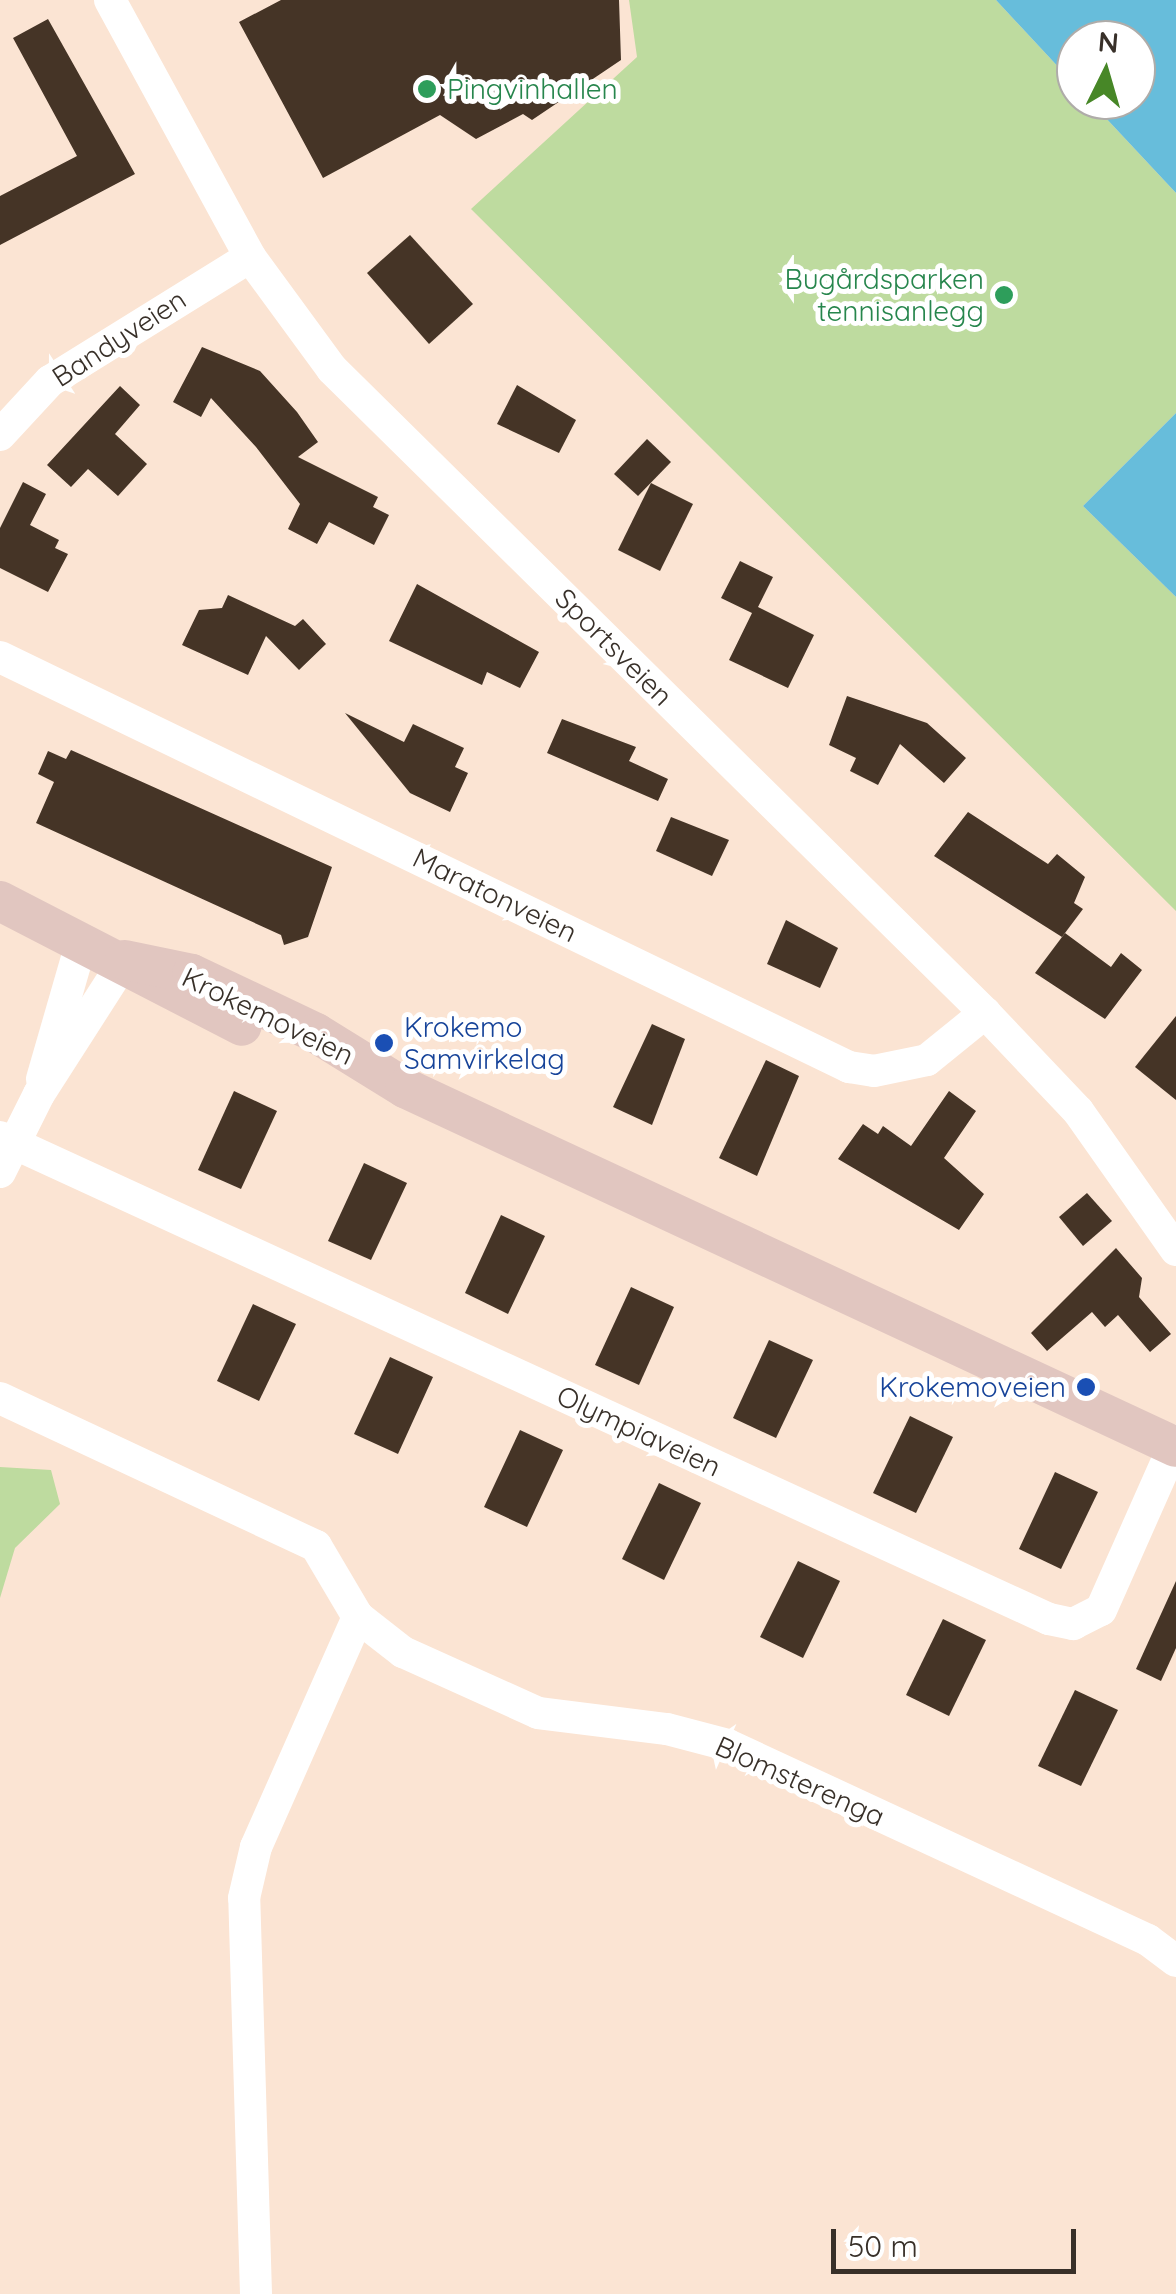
<!DOCTYPE html>
<meta charset="utf-8">
<style>
body{margin:0}
#map{position:relative;width:1176px;height:2294px;overflow:hidden;background:#fbe4d3;font-family:Quicksand,sans-serif}
div>[style]{position:absolute}
[style*='--x']{left:calc(var(--x)*1px);top:calc(var(--y)*1px);width:calc(var(--w)*1px);rotate:calc(var(--a)*1deg)}
.green>*{inset:0;background:#bedb9f}
.water>*{inset:0;background:#67bddb}
.building>*{inset:0;background:#453426}
.minor>*{height:32px;margin:-16px;padding:0 16px;transform-origin:16px;border-radius:16px;background:#fff}
.major>*{height:40px;margin:-20px;padding:0 20px;transform-origin:20px;border-radius:20px;background:#e1c6c0}
.dots>*{width:28px;height:28px;translate:-50% -50%;box-sizing:border-box;border:5px solid #fff;border-radius:50%}
span{translate:-50% -50%;white-space:nowrap;text-align:center;line-height:1.15;-webkit-text-stroke:10px #fff;paint-order:stroke}
.leisure-label{font-size:28px;color:#27864d}
.left{translate:0 -50%;text-align:left}
.right{translate:-100% -50%;text-align:right}
.street-label{font-size:28px;color:#383029}
.transit-label{font-size:28px;color:#164399}
.north{position:absolute;left:1056px;top:20px;width:100px;height:100px;box-sizing:border-box;background:#fff;border:2px solid #afaca9;border-radius:50%;rotate:5deg;font-size:28px;font-weight:700;line-height:40px;text-align:center;color:#383029}
.north::after{content:'';display:block;margin:auto;width:35px;height:45px;background:#478727;clip-path:polygon(50% 0,100% 100%,50% 72%,0 100%)}
.scale{position:absolute;left:831px;top:2229px;width:245px;height:45px;box-sizing:border-box;border:5px solid #383029;border-top:0;padding-left:12px;font-size:30px;line-height:35px;white-space:nowrap;color:#383029;-webkit-text-stroke:8px #fff;paint-order:stroke}
</style>
<div id="map">
<div class="green">
<i style="clip-path:polygon(629px 0,996px 0,1076px 86px,1076px 100px,1089px 100px,1176px 193px,1176px 413px,1083px 506px,1176px 597px,1176px 911px,471px 209px,637px 57px)"></i>
<i style="clip-path:polygon(0 1467px,51px 1470px,60px 1504px,15px 1548px,0 1598px)"></i>
</div>
<div class="water">
<i style="clip-path:polygon(996px 0,1176px 0,1176px 193px,1089px 100px,1136px 100px,1136px 40px,1076px 40px,1076px 86px)"></i>
<i style="clip-path:polygon(1176px 413px,1176px 597px,1083px 506px)"></i>
</div>
<div class="building">
<i style="clip-path:polygon(281px 0,619px 0,621px 60px,532px 120px,523px 114px,476px 139px,440px 115px,323px 178px,239px 22px)"></i>
<i style="clip-path:polygon(48px 19px,135px 174px,0 245px,0 196px,77px 156px,13px 38px)"></i>
<i style="clip-path:polygon(410px 235px,473px 304px,429px 344px,367px 273px)"></i>
<i style="clip-path:polygon(202px 347px,260px 371px,297px 412px,318px 442px,298px 457px,378px 497px,373px 507px,389px 515px,374px 545px,329px 522px,317px 544px,288px 529px,300px 504px,256px 447px,211px 398px,201px 417px,173px 402px)"></i>
<i style="clip-path:polygon(517px 385px,576px 420px,559px 453px,497px 424px)"></i>
<i style="clip-path:polygon(120px 386px,140px 405px,115px 434px,147px 464px,118px 496px,88px 469px,71px 487px,47px 465px)"></i>
<i style="clip-path:polygon(647px 439px,671px 462px,638px 496px,614px 474px)"></i>
<i style="clip-path:polygon(23px 482px,46px 494px,30px 525px,59px 540px,55px 548px,68px 554px,48px 592px,0 568px,0 528px)"></i>
<i style="clip-path:polygon(651px 483px,693px 504px,660px 571px,618px 550px)"></i>
<i style="clip-path:polygon(740px 561px,773px 577px,758px 607px,814px 635px,788px 688px,729px 660px,752px 613px,721px 598px)"></i>
<i style="clip-path:polygon(417px 584px,539px 652px,520px 688px,487px 672px,482px 685px,389px 641px)"></i>
<i style="clip-path:polygon(228px 595px,295px 626px,303px 619px,326px 644px,299px 670px,266px 636px,248px 675px,182px 645px,199px 610px,222px 608px)"></i>
<i style="clip-path:polygon(847px 696px,927px 723px,966px 758px,944px 783px,900px 744px,878px 785px,850px 771px,856px 758px,829px 745px)"></i>
<i style="clip-path:polygon(345px 713px,404px 742px,413px 724px,464px 748px,455px 767px,468px 773px,450px 812px,410px 793px)"></i>
<i style="clip-path:polygon(562px 719px,636px 747px,629px 761px,668px 779px,658px 801px,547px 753px)"></i>
<i style="clip-path:polygon(71px 750px,332px 867px,308px 937px,284px 945px,281px 935px,36px 823px,54px 782px,38px 774px,48px 751px,66px 759px)"></i>
<i style="clip-path:polygon(968px 812px,1048px 864px,1057px 854px,1085px 877px,1074px 903px,1083px 909px,1062px 937px,934px 856px)"></i>
<i style="clip-path:polygon(671px 817px,729px 840px,712px 876px,656px 851px)"></i>
<i style="clip-path:polygon(786px 920px,838px 948px,820px 988px,767px 964px)"></i>
<i style="clip-path:polygon(1065px 933px,1111px 967px,1121px 953px,1142px 970px,1105px 1019px,1035px 973px)"></i>
<i style="clip-path:polygon(1176px 1016px,1176px 1100px,1135px 1067px)"></i>
<i style="clip-path:polygon(652px 1024px,685px 1039px,652px 1125px,613px 1107px)"></i>
<i style="clip-path:polygon(766px 1060px,799px 1076px,757px 1176px,719px 1158px)"></i>
<i style="clip-path:polygon(234px 1091px,277px 1111px,241px 1189px,198px 1170px)"></i>
<i style="clip-path:polygon(949px 1091px,976px 1111px,944px 1158px,984px 1194px,959px 1230px,838px 1159px,863px 1124px,878px 1134px,883px 1126px,911px 1146px)"></i>
<i style="clip-path:polygon(364px 1163px,407px 1183px,371px 1260px,328px 1241px)"></i>
<i style="clip-path:polygon(1087px 1193px,1112px 1221px,1083px 1246px,1059px 1217px)"></i>
<i style="clip-path:polygon(501px 1215px,545px 1236px,508px 1314px,465px 1293px)"></i>
<i style="clip-path:polygon(1116px 1248px,1142px 1278px,1139px 1297px,1171px 1334px,1150px 1352px,1118px 1315px,1105px 1327px,1092px 1312px,1047px 1351px,1031px 1333px)"></i>
<i style="clip-path:polygon(631px 1287px,674px 1307px,639px 1385px,595px 1365px)"></i>
<i style="clip-path:polygon(253px 1304px,296px 1324px,259px 1401px,217px 1381px)"></i>
<i style="clip-path:polygon(769px 1340px,813px 1360px,776px 1438px,733px 1418px)"></i>
<i style="clip-path:polygon(390px 1357px,433px 1377px,398px 1454px,354px 1434px)"></i>
<i style="clip-path:polygon(910px 1416px,953px 1437px,916px 1513px,873px 1493px)"></i>
<i style="clip-path:polygon(520px 1430px,563px 1450px,527px 1527px,484px 1507px)"></i>
<i style="clip-path:polygon(1055px 1472px,1098px 1492px,1061px 1569px,1019px 1549px)"></i>
<i style="clip-path:polygon(659px 1483px,701px 1503px,664px 1580px,622px 1559px)"></i>
<i style="clip-path:polygon(798px 1561px,840px 1581px,803px 1658px,760px 1637px)"></i>
<i style="clip-path:polygon(1176px 1581px,1176px 1648px,1161px 1681px,1136px 1669px)"></i>
<i style="clip-path:polygon(943px 1619px,986px 1640px,949px 1716px,906px 1695px)"></i>
<i style="clip-path:polygon(1075px 1690px,1118px 1710px,1081px 1786px,1038px 1766px)"></i>
</div>
<div class="minor">
<i style="--x:110;--y:0;--w:293;--a:61.4"></i>
<i style="--x:250;--y:257;--w:139;--a:53.8"></i>
<i style="--x:332;--y:369;--w:917;--a:44.6"></i>
<i style="--x:985;--y:1013;--w:135;--a:46.5"></i>
<i style="--x:1078;--y:1111;--w:170;--a:54.8"></i>
<i style="--x:0;--y:435;--w:74;--a:-47.2"></i>
<i style="--x:50;--y:381;--w:235;--a:-31.8"></i>
<i style="--x:0;--y:657;--w:943;--a:25.78"></i>
<i style="--x:849;--y:1067;--w:25;--a:9"></i>
<i style="--x:874;--y:1071;--w:54;--a:-11.7"></i>
<i style="--x:927;--y:1060;--w:75;--a:-39"></i>
<i style="--x:42;--y:1079;--w:145;--a:-73.9"></i>
<i style="--x:0;--y:1137;--w:1154;--a:24.68"></i>
<i style="--x:1049;--y:1619;--w:25;--a:12"></i>
<i style="--x:1073;--y:1624;--w:31;--a:-27"></i>
<i style="--x:1101;--y:1610;--w:185;--a:-66.1"></i>
<i style="--x:0;--y:1172;--w:87;--a:-63.4"></i>
<i style="--x:39;--y:1094;--w:159;--a:-57.3"></i>
<i style="--x:0;--y:1398;--w:349;--a:25.1"></i>
<i style="--x:316;--y:1546;--w:82;--a:59.4"></i>
<i style="--x:358;--y:1617;--w:57;--a:37.9"></i>
<i style="--x:403;--y:1652;--w:148;--a:24.3"></i>
<i style="--x:538;--y:1713;--w:130;--a:7.1"></i>
<i style="--x:667;--y:1729;--w:63;--a:14.7"></i>
<i style="--x:728;--y:1745;--w:463;--a:24.9"></i>
<i style="--x:1148;--y:1940;--w:35;--a:37"></i>
<i style="--x:256;--y:2294;--w:396;--a:-91.7"></i>
<i style="--x:244;--y:1898;--w:52;--a:-76.8"></i>
<i style="--x:256;--y:1847;--w:252;--a:-66.1"></i>
</div>
<div class="major">
<i style="--x:0;--y:901;--w:272;--a:27.3"></i>
<i style="--x:125;--y:960;--w:68;--a:11.8"></i>
<i style="--x:192;--y:974;--w:137;--a:25.4"></i>
<i style="--x:316;--y:1033;--w:105;--a:31.7"></i>
<i style="--x:405;--y:1088;--w:850;--a:24.97"></i>
</div>
<div class="dots">
<i style="left:427px;top:89px;background:#2e9e5b"></i>
<i style="left:1004px;top:295px;background:#2e9e5b"></i>
<i style="left:384px;top:1043px;background:#1a4fb4"></i>
<i style="left:1086px;top:1387px;background:#1a4fb4"></i>
</div>
<div class="leisure-label">
<span class="left" style="left:447px;top:89px">Pingvinhallen</span>
<span class="right" style="left:984px;top:295px">Bugårdsparken<br>tennisanlegg</span>
</div>
<div class="street-label">
<span style="left:119px;top:338px;rotate:-33deg">Bandyveien</span>
<span style="left:614px;top:647px;rotate:45deg">Sportsveien</span>
<span style="left:495px;top:895px;rotate:26deg">Maratonveien</span>
<span style="left:268px;top:1016px;rotate:26deg">Krokemoveien</span>
<span style="left:639px;top:1431px;rotate:25deg">Olympiaveien</span>
<span style="left:800px;top:1781px;rotate:24deg">Blomsterenga</span>
</div>
<div class="transit-label">
<span class="left" style="left:404px;top:1043px">Krokemo<br>Samvirkelag</span>
<span class="right" style="left:1066px;top:1387px">Krokemoveien</span>
</div>
<div class="north">N</div>
<div class="scale">50 m</div>
</div>
